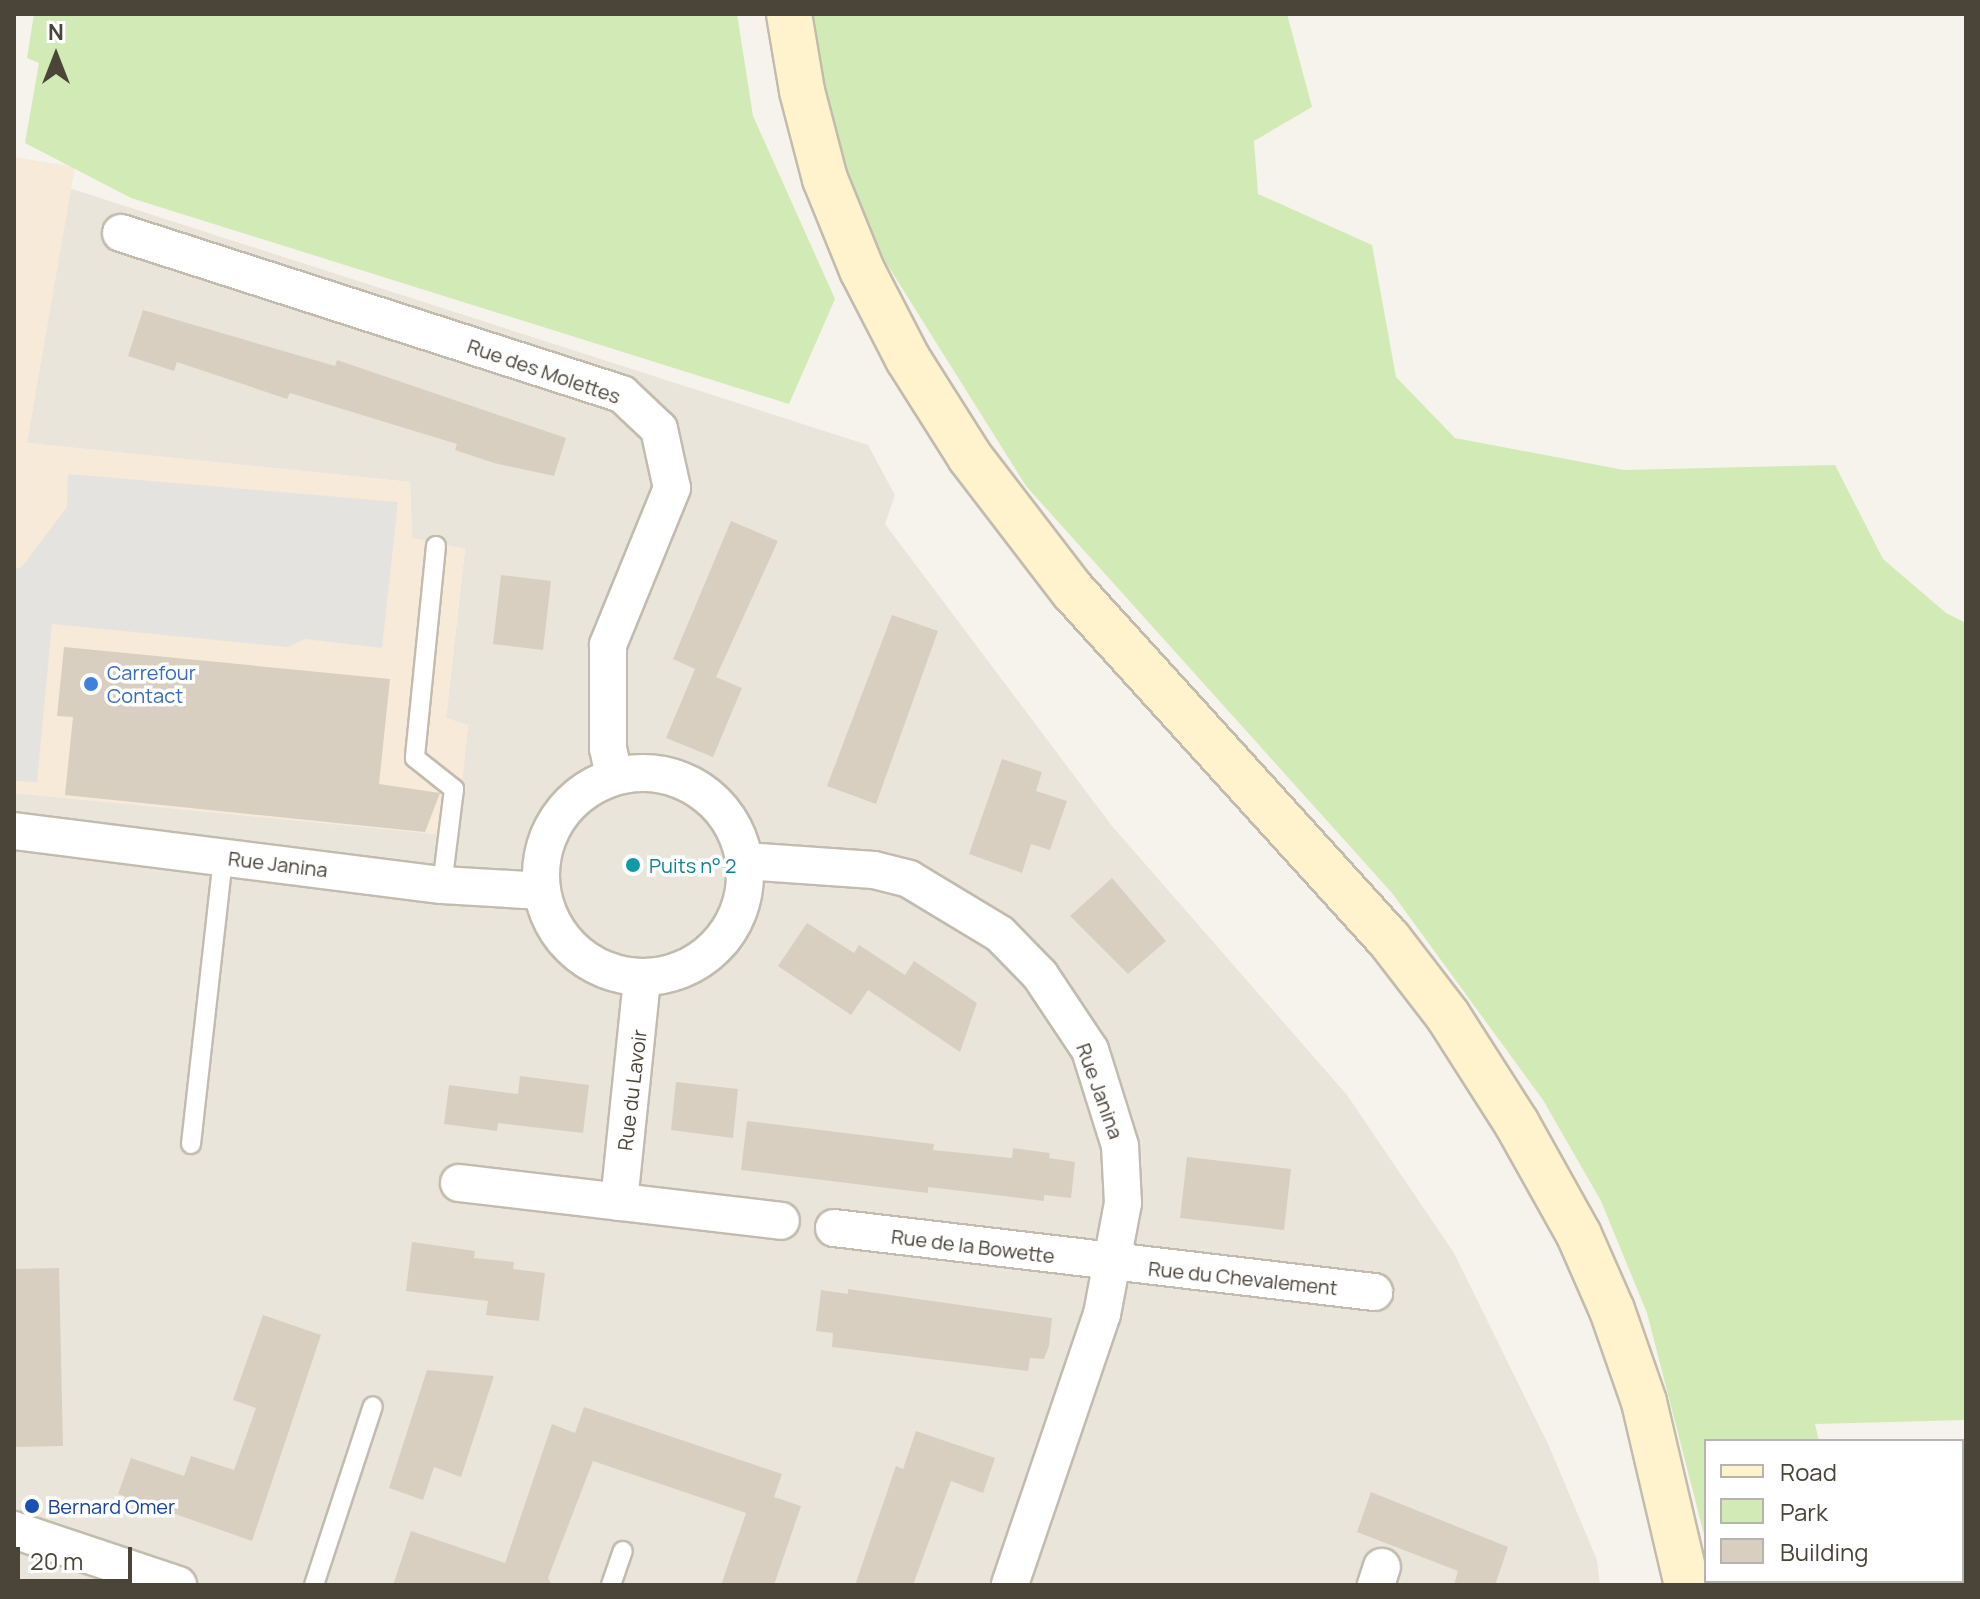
<!DOCTYPE html>
<meta charset="utf-8">
<style>
body{margin:0}
#map{position:relative;width:1980px;height:1599px;overflow:hidden;background:#f6f3ec;font-family:Manrope,sans-serif}
div>[style]{position:absolute}
[style*='--x']{left:calc(var(--x)*1px);top:calc(var(--y)*1px);width:calc(var(--w)*1px);rotate:calc(var(--a)*1deg)}
.residential>*{inset:0;background:#eae5da}
.commercial>*{inset:0;background:#f7ead8}
.green>*{inset:0;background:#d2eab5}
.parking>*{inset:0;background:#e5e3e0}
.building>*{inset:0;background:#d8cfc1}
.roads{filter:drop-shadow(2px 0 #c2bbae) drop-shadow(-2px 0 #c2bbae) drop-shadow(0 2px #c2bbae) drop-shadow(0 -2px #c2bbae)}
.lane>*{height:18px;margin:-9px;padding:0 9px;transform-origin:9px;border-radius:9px;background:#fff}
.street>*{height:36px;margin:-18px;padding:0 18px;transform-origin:18px;border-radius:18px;background:#fff}
.street>.ring{margin:-18px;padding:0;box-sizing:content-box;background:none;border:36px solid #fff;border-radius:50%}
.secondary>*{height:44px;margin:-22px;padding:0 22px;transform-origin:22px;border-radius:22px;background:#fff3cd}
.dots>*{width:22px;height:22px;translate:-50% -50%;box-sizing:border-box;border:4px solid #fff;border-radius:50%}
span{translate:-50% -50%;white-space:nowrap;text-align:center;line-height:1.15;-webkit-text-stroke:7px #fff;paint-order:stroke}
.street-label{font-size:20px;color:#4b4439}
.shop-label{font-size:20px;color:#366cbe}
.left{translate:0 -50%;text-align:left}
.culture-label{font-size:20px;color:#0d838f}
.transit-label{font-size:20px;color:#164399}
.frame{position:absolute;inset:0;border:16px solid #4b4439;pointer-events:none}
.legend{position:absolute;left:1704px;top:1439px;width:260px;height:144px;box-sizing:border-box;background:#fff;border:2px solid #b7b4b0;margin:0;padding:10px 14px;list-style:none;font-size:24px;color:#4b4439}
.legend li{display:flex;align-items:center;gap:16px;height:40px}
.legend b{width:40px;border:2px solid #b7b4b0}
.north{position:absolute;left:16px;top:16px;width:80px;height:80px;-webkit-text-stroke:6px #fff;paint-order:stroke;rotate:0deg;font-size:22px;font-weight:700;line-height:32px;text-align:center;color:#4b4439}
.north::after{content:'';display:block;margin:auto;width:28px;height:36px;background:#4b4439;clip-path:polygon(50% 0,100% 100%,50% 72%,0 100%)}
.scale{position:absolute;left:16px;top:1547px;width:116px;height:36px;box-sizing:border-box;border:4px solid #4b4439;border-top:0;padding-left:10px;font-size:24px;line-height:28px;white-space:nowrap;color:#4b4439;-webkit-text-stroke:6px #fff;paint-order:stroke}
</style>
<div id="map">
<div class="residential">
<i style="clip-path:polygon(69px 188px,868px 445px,895px 495px,885px 524px,1112px 826px,1347px 1095px,1454px 1253px,1549px 1446px,1597px 1560px,1600px 1585px,14px 1585px,14px 793px,456px 836px,468px 726px,446px 718px,465px 549px,412px 538px,410px 482px,27px 443px)"></i>
</div>
<div class="commercial">
<i style="clip-path:polygon(14px 157px,75px 167px,27px 443px,410px 482px,412px 538px,465px 549px,446px 718px,468px 725px,457px 836px,14px 793px)"></i>
</div>
<div class="green">
<i style="clip-path:polygon(34px 14px,737px 14px,753px 116px,835px 299px,789px 404px,131px 198px,25px 143px,39px 63px,27px 58px)"></i>
<i style="clip-path:polygon(809px 14px,1287px 14px,1312px 107px,1254px 141px,1258px 194px,1372px 245px,1396px 377px,1455px 438px,1624px 470px,1835px 465px,1883px 559px,1946px 613px,1966px 623px,1966px 1420px,1815px 1424px,1819px 1441px,1706px 1441px,1706px 1542px,1647px 1313px,1601px 1201px,1543px 1100px,1392px 893px,1026px 486px,885px 261px,846px 173px)"></i>
<i style="clip-path:polygon(1715px 1581px,1860px 1581px,1863px 1585px,1716px 1585px)"></i>
</div>
<div class="parking">
<i style="clip-path:polygon(68px 474px,398px 502px,382px 648px,305px 639px,288px 647px,52px 624px,37px 782px,14px 781px,14px 568px,21px 568px,67px 507px)"></i>
</div>
<div class="building">
<i style="clip-path:polygon(143px 310px,335px 366px,337px 360px,566px 438px,554px 476px,494px 463px,455px 450px,457px 444px,290px 393px,287px 399px,177px 362px,174px 371px,128px 356px)"></i>
<i style="clip-path:polygon(731px 521px,778px 541px,716px 677px,742px 688px,713px 757px,666px 738px,695px 669px,673px 659px)"></i>
<i style="clip-path:polygon(501px 575px,551px 581px,543px 650px,493px 644px)"></i>
<i style="clip-path:polygon(892px 615px,938px 631px,876px 804px,827px 786px)"></i>
<i style="clip-path:polygon(64px 647px,390px 679px,379px 784px,440px 793px,425px 832px,65px 795px,73px 717px,57px 716px)"></i>
<i style="clip-path:polygon(1002px 759px,1042px 772px,1036px 791px,1067px 801px,1050px 850px,1031px 844px,1022px 873px,969px 854px)"></i>
<i style="clip-path:polygon(1112px 878px,1166px 941px,1128px 974px,1070px 916px)"></i>
<i style="clip-path:polygon(807px 923px,854px 953px,859px 945px,905px 975px,914px 961px,977px 1003px,960px 1052px,868px 990px,851px 1015px,778px 966px)"></i>
<i style="clip-path:polygon(520px 1076px,589px 1085px,583px 1133px,498px 1123px,497px 1131px,444px 1124px,449px 1085px,518px 1094px)"></i>
<i style="clip-path:polygon(676px 1082px,738px 1089px,733px 1138px,671px 1130px)"></i>
<i style="clip-path:polygon(747px 1121px,934px 1144px,933px 1150px,1012px 1158px,1013px 1148px,1050px 1153px,1049px 1158px,1075px 1162px,1071px 1198px,1044px 1195px,1044px 1201px,928px 1187px,928px 1193px,741px 1170px)"></i>
<i style="clip-path:polygon(1187px 1157px,1291px 1169px,1284px 1230px,1180px 1218px)"></i>
<i style="clip-path:polygon(412px 1242px,475px 1251px,474px 1258px,514px 1262px,513px 1269px,545px 1273px,539px 1321px,486px 1315px,488px 1301px,406px 1291px)"></i>
<i style="clip-path:polygon(59px 1268px,63px 1446px,14px 1447px,15px 1269px)"></i>
<i style="clip-path:polygon(848px 1289px,1052px 1318px,1049px 1346px,1044px 1359px,1030px 1358px,1028px 1371px,832px 1347px,833px 1333px,816px 1331px,821px 1290px,848px 1294px)"></i>
<i style="clip-path:polygon(263px 1315px,321px 1335px,252px 1541px,118px 1494px,131px 1458px,184px 1476px,191px 1456px,234px 1470px,256px 1408px,233px 1400px)"></i>
<i style="clip-path:polygon(427px 1370px,494px 1376px,461px 1477px,434px 1467px,423px 1500px,389px 1488px)"></i>
<i style="clip-path:polygon(584px 1407px,782px 1474px,774px 1497px,801px 1506px,774px 1585px,721px 1585px,746px 1513px,593px 1461px,548px 1578px,552px 1585px,393px 1585px,411px 1531px,505px 1563px,552px 1424px,575px 1433px)"></i>
<i style="clip-path:polygon(916px 1431px,995px 1458px,983px 1493px,951px 1481px,913px 1585px,855px 1585px,896px 1466px,903px 1469px)"></i>
<i style="clip-path:polygon(1371px 1492px,1508px 1547px,1495px 1585px,1454px 1585px,1458px 1571px,1357px 1532px)"></i>
</div>
<div class="roads">
<div class="lane">
<i style="--x:436;--y:546;--w:213;--a:95.7"></i>
<i style="--x:415;--y:758;--w:50;--a:38.5"></i>
<i style="--x:454;--y:789;--w:97;--a:97.1"></i>
<i style="--x:191;--y:1144;--w:289;--a:-83.6"></i>
<i style="--x:1962;--y:1542;--w:5;--a:-37"></i>
<i style="--x:314;--y:1585;--w:188;--a:-71.8"></i>
<i style="--x:611;--y:1585;--w:36;--a:-71"></i>
<i style="--x:1945;--y:1585;--w:4;--a:-76"></i>
</div>
<div class="street">
<i style="--x:121;--y:233;--w:526;--a:17.82"></i>
<i style="--x:622;--y:394;--w:51;--a:43.4"></i>
<i style="--x:659;--y:429;--w:60;--a:77.6"></i>
<i style="--x:672;--y:488;--w:170;--a:112.2"></i>
<i style="--x:608;--y:645;--w:103;--a:90"></i>
<i style="--x:608;--y:748;--w:29;--a:78"></i>
<i class="ring" style="left:541px;top:773px;width:168px;height:168px"></i>
<i style="--x:14;--y:831;--w:431;--a:7.2"></i>
<i style="--x:442;--y:885;--w:100;--a:3.4"></i>
<i style="--x:745;--y:861;--w:129;--a:4"></i>
<i style="--x:874;--y:870;--w:36;--a:14"></i>
<i style="--x:909;--y:879;--w:106;--a:31.1"></i>
<i style="--x:1000;--y:934;--w:57;--a:45.7"></i>
<i style="--x:1040;--y:975;--w:90;--a:56.3"></i>
<i style="--x:1090;--y:1050;--w:101;--a:72.6"></i>
<i style="--x:1120;--y:1146;--w:57;--a:87"></i>
<i style="--x:1123;--y:1203;--w:113;--a:100.7"></i>
<i style="--x:1102;--y:1314;--w:286;--a:108.8"></i>
<i style="--x:459;--y:1183;--w:324;--a:6.7"></i>
<i style="--x:619;--y:1202;--w:225;--a:-84.1"></i>
<i style="--x:834;--y:1228;--w:544;--a:6.76"></i>
<i style="--x:14;--y:1530;--w:173;--a:18.5"></i>
<i style="--x:1376;--y:1585;--w:19;--a:-72"></i>
</div>
<div class="secondary">
<i style="--x:789;--y:14;--w:78;--a:80.4"></i>
<i style="--x:802;--y:91;--w:91;--a:75.4"></i>
<i style="--x:825;--y:179;--w:98;--a:67.9"></i>
<i style="--x:862;--y:270;--w:100;--a:62.7"></i>
<i style="--x:908;--y:359;--w:116;--a:57.7"></i>
<i style="--x:970;--y:457;--w:169;--a:52.5"></i>
<i style="--x:1073;--y:591;--w:469;--a:47.8"></i>
<i style="--x:1388;--y:938;--w:98;--a:52.4"></i>
<i style="--x:1448;--y:1016;--w:128;--a:57.4"></i>
<i style="--x:1517;--y:1124;--w:127;--a:60.8"></i>
<i style="--x:1579;--y:1235;--w:82;--a:66.3"></i>
<i style="--x:1612;--y:1310;--w:97;--a:70.8"></i>
<i style="--x:1644;--y:1402;--w:188;--a:76.8"></i>
</div>
</div>
<div class="dots">
<i style="left:91px;top:684px;background:#3f7fe0"></i>
<i style="left:633px;top:865px;background:#0f9aa8"></i>
<i style="left:32px;top:1506px;background:#1a4fb4"></i>
</div>
<div class="street-label">
<span style="left:544px;top:371px;rotate:19deg">Rue des Molettes</span>
<span style="left:278px;top:864px;rotate:7deg">Rue Janina</span>
<span style="left:632px;top:1090px;rotate:-83deg">Rue du Lavoir</span>
<span style="left:1100px;top:1091px;rotate:70deg">Rue Janina</span>
<span style="left:973px;top:1246px;rotate:7deg">Rue de la Bowette</span>
<span style="left:1243px;top:1278px;rotate:6deg">Rue du Chevalement</span>
</div>
<div class="shop-label">
<span class="left" style="left:107px;top:684px">Carrefour<br>Contact</span>
</div>
<div class="culture-label">
<span class="left" style="left:649px;top:865px">Puits n° 2</span>
</div>
<div class="transit-label">
<span class="left" style="left:48px;top:1506px">Bernard Omer</span>
</div>
<div class="frame"></div>
<ul class="legend">
<li><b style="height:10px;background:#fff3cd"></b>Road</li>
<li><b style="height:22px;background:#d2eab5"></b>Park</li>
<li><b style="height:22px;background:#d8cfc1"></b>Building</li>
</ul>
<div class="north">N</div>
<div class="scale">20 m</div>
</div>
